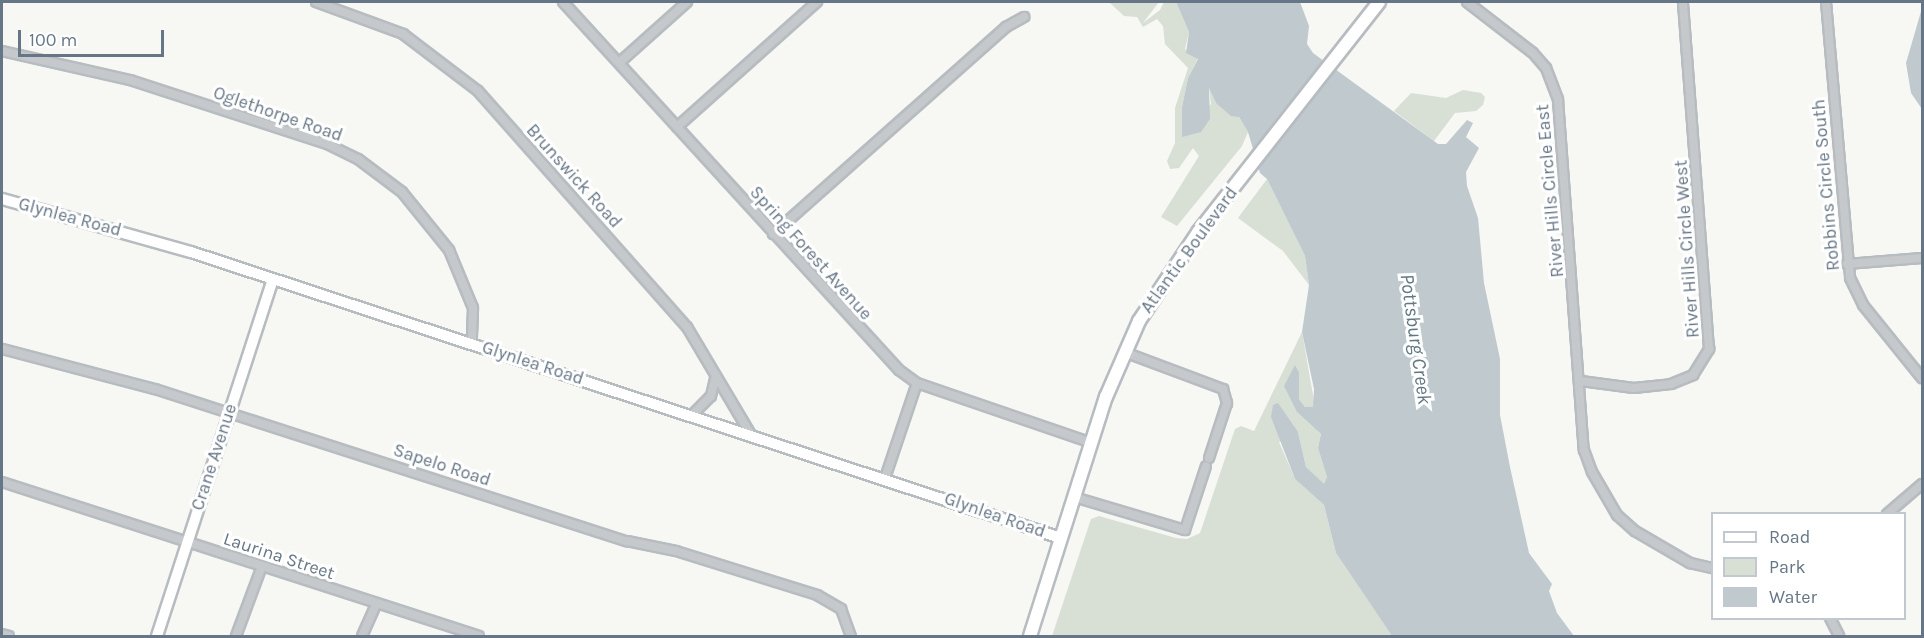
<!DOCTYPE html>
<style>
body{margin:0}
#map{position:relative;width:1924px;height:638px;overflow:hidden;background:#f7f7f4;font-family:Karla,sans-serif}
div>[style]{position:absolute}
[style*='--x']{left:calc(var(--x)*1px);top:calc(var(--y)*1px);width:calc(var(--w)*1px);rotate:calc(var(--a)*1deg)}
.green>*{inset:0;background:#d8dfd5}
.water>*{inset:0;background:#bfc9ce}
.roads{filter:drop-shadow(2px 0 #b7bcc1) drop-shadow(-2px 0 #b7bcc1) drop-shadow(0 2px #b7bcc1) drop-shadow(0 -2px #b7bcc1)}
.street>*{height:8px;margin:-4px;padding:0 4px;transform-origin:4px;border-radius:4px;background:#c5c9cc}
.secondary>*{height:10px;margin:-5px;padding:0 5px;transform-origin:5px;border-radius:5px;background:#fff}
.primary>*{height:12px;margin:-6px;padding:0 6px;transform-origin:6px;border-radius:6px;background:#fff}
span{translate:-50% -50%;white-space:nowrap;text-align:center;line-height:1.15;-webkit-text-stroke:6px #fff;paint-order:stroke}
.street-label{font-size:18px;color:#667686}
.water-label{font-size:20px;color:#627882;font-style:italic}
.frame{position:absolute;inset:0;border:3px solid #667686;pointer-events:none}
.legend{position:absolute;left:1711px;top:512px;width:195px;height:108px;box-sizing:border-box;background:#fff;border:2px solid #c2c8cf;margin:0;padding:8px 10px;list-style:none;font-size:18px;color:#667686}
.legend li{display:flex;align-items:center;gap:12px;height:30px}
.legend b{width:30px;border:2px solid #c2c8cf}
.scale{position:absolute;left:18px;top:30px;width:146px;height:27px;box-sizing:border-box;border:3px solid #667686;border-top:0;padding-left:8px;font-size:18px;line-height:21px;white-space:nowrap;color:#667686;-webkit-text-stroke:4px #fff;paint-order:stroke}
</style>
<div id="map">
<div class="green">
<i style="clip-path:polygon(1109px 2px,1159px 2px,1143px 23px,1160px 10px,1164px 2px,1176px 2px,1189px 32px,1185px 49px,1198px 58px,1188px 78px,1182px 107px,1184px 130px,1211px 104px,1209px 87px,1216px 103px,1239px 117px,1248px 132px,1242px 146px,1177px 226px,1161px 217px,1199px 156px,1193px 148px,1179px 168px,1170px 169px,1167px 161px,1175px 143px,1175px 108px,1188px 68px,1165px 44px,1163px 26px,1157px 19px,1143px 27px,1137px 17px,1124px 16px)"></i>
<i style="clip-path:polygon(1463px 90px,1481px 93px,1485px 97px,1483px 105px,1476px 111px,1455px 113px,1434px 141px,1394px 111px,1411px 93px,1446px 98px)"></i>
<i style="clip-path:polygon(1267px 179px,1305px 256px,1309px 285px,1283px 251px,1238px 218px)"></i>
<i style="clip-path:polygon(1302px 332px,1314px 401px,1313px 407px,1305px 407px,1299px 399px,1299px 372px,1295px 365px,1297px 412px,1321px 434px,1318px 448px,1327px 477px,1324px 485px,1306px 467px,1298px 432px,1279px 442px,1295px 479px,1324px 505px,1336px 553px,1392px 636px,1052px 636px,1091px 519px,1099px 516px,1176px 538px,1187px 539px,1200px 533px,1235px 429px,1241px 426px,1254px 431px)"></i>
</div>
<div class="water">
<i style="clip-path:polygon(1176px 2px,1300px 2px,1309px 26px,1307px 44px,1313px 53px,1438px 144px,1446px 144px,1467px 120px,1473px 123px,1466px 137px,1479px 148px,1466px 172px,1467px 186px,1478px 218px,1484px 283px,1500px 359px,1500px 415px,1510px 467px,1529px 553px,1552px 584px,1549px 591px,1557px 613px,1574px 636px,1392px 636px,1336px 553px,1324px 505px,1295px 479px,1271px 417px,1273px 405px,1278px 403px,1298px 432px,1306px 467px,1324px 484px,1327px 477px,1318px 448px,1321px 434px,1297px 412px,1284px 386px,1295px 365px,1299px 372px,1299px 399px,1305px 407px,1313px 407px,1314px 389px,1302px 332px,1309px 285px,1305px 256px,1267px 179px,1260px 173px,1248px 132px,1239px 117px,1231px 116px,1216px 103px,1209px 88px,1210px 119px,1201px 132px,1182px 137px,1182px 107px,1188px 78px,1198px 59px,1186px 53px,1189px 32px)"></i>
<i style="clip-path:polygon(1922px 8px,1922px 109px,1911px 93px,1906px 63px)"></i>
</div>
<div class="roads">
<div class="street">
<i style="--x:316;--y:2;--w:93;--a:20.2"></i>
<i style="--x:403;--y:34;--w:94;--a:37.2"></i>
<i style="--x:478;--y:91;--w:315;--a:48.5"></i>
<i style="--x:687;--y:327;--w:126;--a:59.3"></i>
<i style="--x:563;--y:2;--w:498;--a:47.6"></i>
<i style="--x:899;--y:370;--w:22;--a:36"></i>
<i style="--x:917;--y:383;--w:185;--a:18.9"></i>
<i style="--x:1467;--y:2;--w:83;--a:37.7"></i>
<i style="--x:1533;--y:53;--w:20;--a:49"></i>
<i style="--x:1546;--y:68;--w:34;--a:69"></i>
<i style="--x:1558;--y:100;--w:351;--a:85.8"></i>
<i style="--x:1584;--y:450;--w:23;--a:70"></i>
<i style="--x:1592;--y:472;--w:50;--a:59.8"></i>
<i style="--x:1617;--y:515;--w:24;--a:42"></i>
<i style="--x:1635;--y:531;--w:64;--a:30.2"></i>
<i style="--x:1690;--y:563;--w:23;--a:13"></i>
<i style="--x:1826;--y:2;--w:277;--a:85"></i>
<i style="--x:1850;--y:278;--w:30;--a:64"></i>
<i style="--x:1863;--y:305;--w:94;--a:51.1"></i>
<i style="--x:2;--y:51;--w:131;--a:12.8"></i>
<i style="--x:130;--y:80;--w:207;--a:18"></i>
<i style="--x:327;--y:144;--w:34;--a:26"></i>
<i style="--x:358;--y:159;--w:55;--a:36.9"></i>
<i style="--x:402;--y:192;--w:75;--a:51"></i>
<i style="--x:449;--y:250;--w:63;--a:67.5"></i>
<i style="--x:473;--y:308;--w:35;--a:92"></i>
<i style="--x:620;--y:62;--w:90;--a:-41.8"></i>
<i style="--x:677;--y:127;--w:188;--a:-41.8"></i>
<i style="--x:773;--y:234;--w:312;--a:-41.6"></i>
<i style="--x:1006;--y:27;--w:21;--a:-29"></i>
<i style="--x:1847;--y:264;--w:75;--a:-4.6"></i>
<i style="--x:2;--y:349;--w:158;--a:14.7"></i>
<i style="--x:155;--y:389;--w:496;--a:17.9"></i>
<i style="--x:627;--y:541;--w:50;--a:11.5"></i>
<i style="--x:676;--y:551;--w:148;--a:17.3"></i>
<i style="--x:817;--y:595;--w:28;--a:30"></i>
<i style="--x:841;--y:609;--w:29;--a:70"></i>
<i style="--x:1124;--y:352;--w:106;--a:20.5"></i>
<i style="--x:1223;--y:389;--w:15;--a:74"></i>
<i style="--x:1227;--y:403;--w:58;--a:108.1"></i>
<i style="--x:1581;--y:381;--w:53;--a:7.5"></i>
<i style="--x:1634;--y:388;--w:37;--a:-6"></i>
<i style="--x:1671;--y:384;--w:24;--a:-22"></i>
<i style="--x:1693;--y:375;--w:31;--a:-58"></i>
<i style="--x:1709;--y:349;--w:348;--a:-94.3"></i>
<i style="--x:691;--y:416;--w:28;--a:-45"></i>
<i style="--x:711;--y:396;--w:17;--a:-77"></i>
<i style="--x:885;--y:478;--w:100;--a:-71.4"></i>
<i style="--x:2;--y:482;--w:501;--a:17.89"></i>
<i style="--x:1074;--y:497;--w:116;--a:16.6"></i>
<i style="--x:1185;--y:530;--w:67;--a:-71.8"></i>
<i style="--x:1887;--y:514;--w:46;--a:-40.6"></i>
<i style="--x:1830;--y:618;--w:20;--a:63"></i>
<i style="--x:2;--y:634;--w:7;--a:16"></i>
<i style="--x:236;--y:636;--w:75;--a:-69.6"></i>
<i style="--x:362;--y:636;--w:35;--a:-66"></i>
</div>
<div class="secondary">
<i style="--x:2;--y:199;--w:196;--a:15.7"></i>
<i style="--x:191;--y:252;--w:916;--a:18.2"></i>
<i style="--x:157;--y:636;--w:375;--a:-72"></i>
</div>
<div class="primary">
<i style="--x:1030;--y:636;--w:251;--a:-72.4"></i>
<i style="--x:1106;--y:397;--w:83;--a:-66.5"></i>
<i style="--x:1139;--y:321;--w:108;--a:-56.3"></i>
<i style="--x:1199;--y:231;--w:291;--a:-51.8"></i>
</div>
</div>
<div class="street-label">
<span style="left:278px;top:114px;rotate:19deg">Oglethorpe Road</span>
<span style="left:574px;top:176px;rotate:48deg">Brunswick Road</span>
<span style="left:1826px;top:185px;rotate:-95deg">Robbins Circle South</span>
<span style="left:1550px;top:191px;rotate:-95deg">River Hills Circle East</span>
<span style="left:70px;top:217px;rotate:15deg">Glynlea Road</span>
<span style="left:1687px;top:249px;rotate:-94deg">River Hills Circle West</span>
<span style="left:1189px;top:250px;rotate:-54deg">Atlantic Boulevard</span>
<span style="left:811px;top:253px;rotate:48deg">Spring Forest Avenue</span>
<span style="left:533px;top:363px;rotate:18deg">Glynlea Road</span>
<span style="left:214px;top:457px;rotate:-72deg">Crane Avenue</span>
<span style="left:442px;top:465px;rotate:18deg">Sapelo Road</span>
<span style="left:995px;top:515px;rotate:19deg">Glynlea Road</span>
<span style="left:279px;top:556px;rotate:18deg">Laurina Street</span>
</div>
<div class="water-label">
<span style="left:1416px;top:339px;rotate:82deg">Pottsburg Creek</span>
</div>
<div class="frame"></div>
<ul class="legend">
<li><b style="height:8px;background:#fff"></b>Road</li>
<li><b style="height:16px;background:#d8dfd5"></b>Park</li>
<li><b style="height:16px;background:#bfc9ce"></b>Water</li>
</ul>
<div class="scale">100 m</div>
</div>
